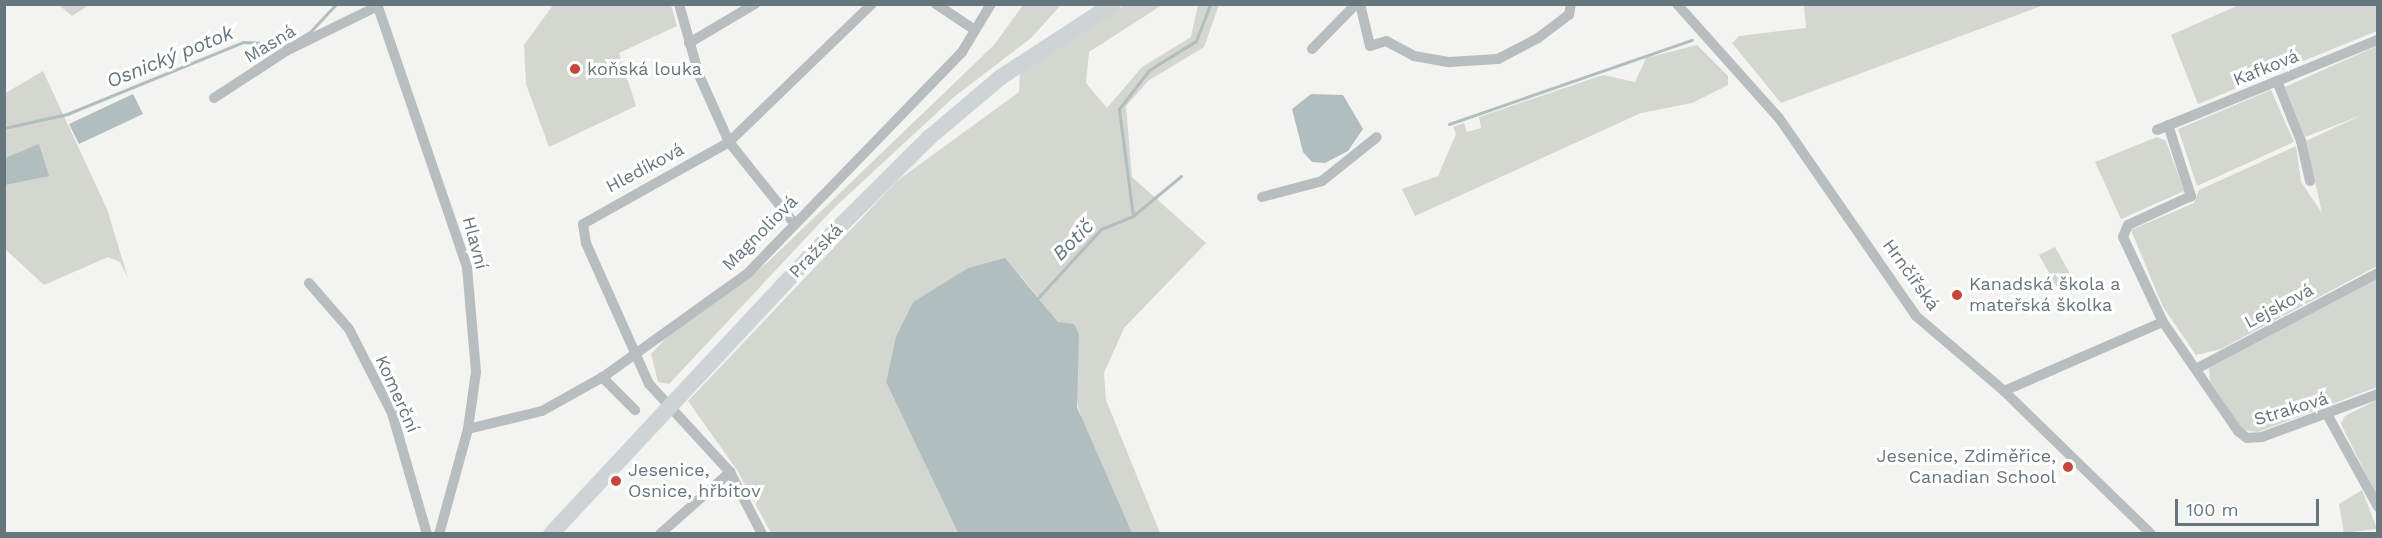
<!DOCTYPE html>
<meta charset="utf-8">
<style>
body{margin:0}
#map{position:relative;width:2382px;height:538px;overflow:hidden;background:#f3f3f0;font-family:"Work Sans",sans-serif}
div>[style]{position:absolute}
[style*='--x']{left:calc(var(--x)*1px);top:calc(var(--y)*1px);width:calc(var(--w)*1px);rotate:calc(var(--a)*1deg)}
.green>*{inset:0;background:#d3d7cf}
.water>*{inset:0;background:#b1bec0}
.stream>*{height:3px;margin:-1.5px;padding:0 1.5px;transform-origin:1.5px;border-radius:1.5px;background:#b1bec0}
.minor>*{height:10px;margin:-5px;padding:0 5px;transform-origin:5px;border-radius:5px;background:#b8bdbf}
.major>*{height:16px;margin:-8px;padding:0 8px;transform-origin:8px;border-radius:8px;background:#ced4d6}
.dots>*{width:16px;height:16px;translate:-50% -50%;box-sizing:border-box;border:3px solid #fff;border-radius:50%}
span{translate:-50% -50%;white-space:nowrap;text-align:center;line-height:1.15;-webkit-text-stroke:6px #fff;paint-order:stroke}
.street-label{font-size:18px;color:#66767d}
.poi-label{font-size:18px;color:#66767d}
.left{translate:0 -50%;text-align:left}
.right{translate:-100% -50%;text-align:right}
.water-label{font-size:20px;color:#62777b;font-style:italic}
.frame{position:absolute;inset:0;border:6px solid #66767d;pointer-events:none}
.scale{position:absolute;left:2175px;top:499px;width:144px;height:27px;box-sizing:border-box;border:3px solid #66767d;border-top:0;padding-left:8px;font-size:18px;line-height:21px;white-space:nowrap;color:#66767d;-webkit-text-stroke:4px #fff;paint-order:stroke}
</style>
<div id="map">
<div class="green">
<i style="clip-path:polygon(59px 5px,89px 5px,72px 16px)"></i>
<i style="clip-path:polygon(553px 5px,671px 5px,677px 26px,619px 53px,636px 106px,549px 147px,526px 84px,524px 45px)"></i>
<i style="clip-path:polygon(1023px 5px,1061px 5px,1031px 38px,954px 97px,834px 208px,669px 384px,658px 382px,651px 354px,666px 338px,768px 262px,994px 45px)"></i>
<i style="clip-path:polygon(1125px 5px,1162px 5px,1089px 52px,1086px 83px,1107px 108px,1142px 67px,1191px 37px,1198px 5px,1219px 5px,1204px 47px,1148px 81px,1126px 106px,1132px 177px,1206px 243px,1124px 328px,1104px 373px,1106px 400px,1160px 533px,1132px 533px,1085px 432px,1074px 390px,1079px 334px,1058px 322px,1021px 276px,968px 268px,913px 302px,896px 336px,886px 382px,958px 533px,771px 533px,737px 470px,688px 401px,897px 181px,1019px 92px,1020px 70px)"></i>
<i style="clip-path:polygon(1804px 5px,1804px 4px,2044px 5px,1781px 103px,1732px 43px,1739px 36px,1806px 28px)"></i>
<i style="clip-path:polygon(2239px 5px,2377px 5px,2377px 31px,2198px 104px,2171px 35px)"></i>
<i style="clip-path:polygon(1697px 45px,1728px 76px,1728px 85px,1692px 103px,1641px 113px,1415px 216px,1402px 189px,1438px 176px,1456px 134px,1453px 127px,1464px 123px,1467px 132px,1481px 128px,1479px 117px,1603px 75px,1635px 82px,1646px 58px)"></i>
<i style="clip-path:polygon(2377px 46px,2377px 266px,2221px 349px,2196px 355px,2163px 307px,2131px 230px,2194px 203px,2199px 190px,2296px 146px,2301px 182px,2322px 213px,2306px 141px,2362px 115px,2305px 137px,2285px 87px)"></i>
<i style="clip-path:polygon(43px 71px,107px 209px,128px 278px,120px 262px,108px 257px,44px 285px,5px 249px,4px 94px)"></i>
<i style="clip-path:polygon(2271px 90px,2294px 142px,2197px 186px,2178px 129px)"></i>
<i style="clip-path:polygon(2157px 137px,2166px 141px,2184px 191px,2121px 219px,2095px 162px)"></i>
<i style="clip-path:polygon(2055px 247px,2073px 279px,2057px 287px,2039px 255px)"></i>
<i style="clip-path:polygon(2377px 279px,2377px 387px,2258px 432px,2243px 430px,2210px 381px,2209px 368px)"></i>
<i style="clip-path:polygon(2377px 400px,2377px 496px,2341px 424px,2345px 416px)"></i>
<i style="clip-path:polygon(2362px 490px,2377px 529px,2344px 533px,2339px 504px)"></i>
</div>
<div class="water">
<i style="clip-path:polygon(133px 94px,143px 114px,79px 144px,69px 124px)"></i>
<i style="clip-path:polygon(1311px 94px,1343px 95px,1363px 129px,1348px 151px,1325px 163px,1312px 162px,1303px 152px,1292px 109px)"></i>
<i style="clip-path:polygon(39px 144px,49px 176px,5px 185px,5px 158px)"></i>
<i style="clip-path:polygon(1005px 258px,1058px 322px,1074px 324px,1079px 334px,1077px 407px,1132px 533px,958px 533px,886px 382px,896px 336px,913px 302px,968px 268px)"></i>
</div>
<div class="stream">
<i style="--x:1449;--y:124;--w:257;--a:-19.1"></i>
<i style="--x:4;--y:128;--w:65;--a:-12.5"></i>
<i style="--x:67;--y:114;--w:190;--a:-22.2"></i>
<i style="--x:243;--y:42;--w:47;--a:2.4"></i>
<i style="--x:290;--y:44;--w:23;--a:-31"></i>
<i style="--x:310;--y:32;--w:38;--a:-47"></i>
<i style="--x:1134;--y:215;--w:61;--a:-39.7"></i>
<i style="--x:1036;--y:300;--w:96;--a:-47.5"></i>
<i style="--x:1101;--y:229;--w:35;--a:-22"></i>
<i style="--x:1133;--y:216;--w:108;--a:-97.5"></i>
<i style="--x:1119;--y:109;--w:49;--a:-52.4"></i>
<i style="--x:1149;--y:70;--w:55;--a:-31.7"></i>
<i style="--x:1196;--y:41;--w:40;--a:-69"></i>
</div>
<div class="minor">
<i style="--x:377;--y:4;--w:278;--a:71.1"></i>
<i style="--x:467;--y:267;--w:105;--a:85.1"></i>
<i style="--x:476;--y:372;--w:58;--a:98"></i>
<i style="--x:468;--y:429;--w:109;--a:105.4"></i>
<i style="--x:679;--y:4;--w:74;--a:74.3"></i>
<i style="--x:699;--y:75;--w:73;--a:65.9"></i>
<i style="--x:729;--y:142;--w:104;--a:51.3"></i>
<i style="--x:936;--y:4;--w:47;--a:33.7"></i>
<i style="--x:1360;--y:4;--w:43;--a:76.6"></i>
<i style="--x:1370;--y:46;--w:17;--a:-17"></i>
<i style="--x:1386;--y:41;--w:32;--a:28"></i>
<i style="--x:1414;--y:56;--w:36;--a:10"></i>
<i style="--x:1449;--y:62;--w:49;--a:-3.5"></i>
<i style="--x:1498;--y:59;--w:45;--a:-27.7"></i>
<i style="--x:1538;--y:38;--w:39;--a:-37"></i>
<i style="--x:1569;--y:15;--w:11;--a:-80"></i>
<i style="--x:1677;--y:4;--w:153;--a:48.2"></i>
<i style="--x:1779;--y:118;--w:241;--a:55.3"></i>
<i style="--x:1916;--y:316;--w:116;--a:40.4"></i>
<i style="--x:2004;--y:391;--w:205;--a:44.2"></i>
<i style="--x:689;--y:43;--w:77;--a:-30.6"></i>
<i style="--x:1312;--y:49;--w:63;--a:-45.6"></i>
<i style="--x:2277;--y:81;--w:65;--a:68.2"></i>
<i style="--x:2301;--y:141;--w:41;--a:77.3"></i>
<i style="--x:214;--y:98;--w:86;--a:-33.1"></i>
<i style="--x:286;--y:51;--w:102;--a:-26.1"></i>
<i style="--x:2168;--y:125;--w:75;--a:72.1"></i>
<i style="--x:2191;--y:196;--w:69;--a:155.3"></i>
<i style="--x:2128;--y:225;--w:13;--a:113"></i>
<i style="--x:2123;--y:237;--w:94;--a:64.8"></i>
<i style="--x:2163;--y:322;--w:132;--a:55.5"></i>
<i style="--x:2238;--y:431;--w:11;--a:38"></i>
<i style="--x:2247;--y:438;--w:15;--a:-4"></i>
<i style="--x:2262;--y:437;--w:124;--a:-20.3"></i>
<i style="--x:2157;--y:130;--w:239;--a:-22.2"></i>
<i style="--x:1262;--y:197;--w:62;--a:-14.9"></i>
<i style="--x:1322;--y:181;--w:70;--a:-38.7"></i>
<i style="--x:309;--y:283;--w:61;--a:49"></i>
<i style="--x:349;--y:329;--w:94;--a:62.9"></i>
<i style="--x:392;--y:413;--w:126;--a:73.9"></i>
<i style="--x:2196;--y:369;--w:206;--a:-27.8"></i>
<i style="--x:602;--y:377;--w:47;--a:45"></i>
<i style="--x:2004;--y:391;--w:173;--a:-23.5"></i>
<i style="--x:2328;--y:416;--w:104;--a:61.2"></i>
<i style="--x:468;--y:429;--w:76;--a:-13.7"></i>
<i style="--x:542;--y:411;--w:70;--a:-29.1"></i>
<i style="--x:603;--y:377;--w:178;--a:-35.6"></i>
<i style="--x:748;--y:273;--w:308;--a:-45.9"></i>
<i style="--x:962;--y:52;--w:56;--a:-58.9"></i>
<i style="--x:660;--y:534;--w:94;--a:-41.5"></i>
<i style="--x:762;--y:534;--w:70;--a:-117.3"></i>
<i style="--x:730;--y:472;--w:120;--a:-132.6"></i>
<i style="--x:649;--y:384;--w:154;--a:-114.1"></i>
<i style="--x:586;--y:243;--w:19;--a:-99"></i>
<i style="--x:583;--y:224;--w:167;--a:-29.3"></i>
<i style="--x:729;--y:142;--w:199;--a:-44"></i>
</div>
<div class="major">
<i style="--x:551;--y:534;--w:383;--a:-47"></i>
<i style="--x:812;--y:254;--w:166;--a:-44.8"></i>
<i style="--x:930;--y:137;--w:93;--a:-40.2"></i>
<i style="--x:1001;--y:77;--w:134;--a:-33.1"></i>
</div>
<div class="dots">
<i style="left:575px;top:69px;background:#cb4437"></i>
<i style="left:1957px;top:295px;background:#cb4437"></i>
<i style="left:2068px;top:467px;background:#cb4437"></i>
<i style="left:616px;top:481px;background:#cb4437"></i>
</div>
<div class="street-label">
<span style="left:270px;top:44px;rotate:-31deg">Masná</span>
<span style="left:2266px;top:68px;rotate:-22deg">Kafková</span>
<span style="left:645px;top:168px;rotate:-28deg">Hledíková</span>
<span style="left:760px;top:233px;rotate:-45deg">Magnoliová</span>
<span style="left:475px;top:243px;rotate:75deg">Hlavní</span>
<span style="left:816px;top:251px;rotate:-46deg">Pražská</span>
<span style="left:1911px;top:275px;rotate:54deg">Hrnčířská</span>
<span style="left:2279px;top:306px;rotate:-28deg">Lejsková</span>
<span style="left:397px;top:394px;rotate:66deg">Komerční</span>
<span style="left:2291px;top:409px;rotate:-17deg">Straková</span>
</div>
<div class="poi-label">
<span class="left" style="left:587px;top:69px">koňská louka</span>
<span class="left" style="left:1969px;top:295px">Kanadská škola a<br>mateřská školka</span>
<span class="right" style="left:2056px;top:467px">Jesenice, Zdiměřice,<br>Canadian School</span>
<span class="left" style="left:628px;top:481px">Jesenice,<br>Osnice, hřbitov</span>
</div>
<div class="water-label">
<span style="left:170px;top:57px;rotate:-22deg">Osnický potok</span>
<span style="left:1073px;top:240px;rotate:-45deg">Botič</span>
</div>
<div class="frame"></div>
<div class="scale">100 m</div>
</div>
